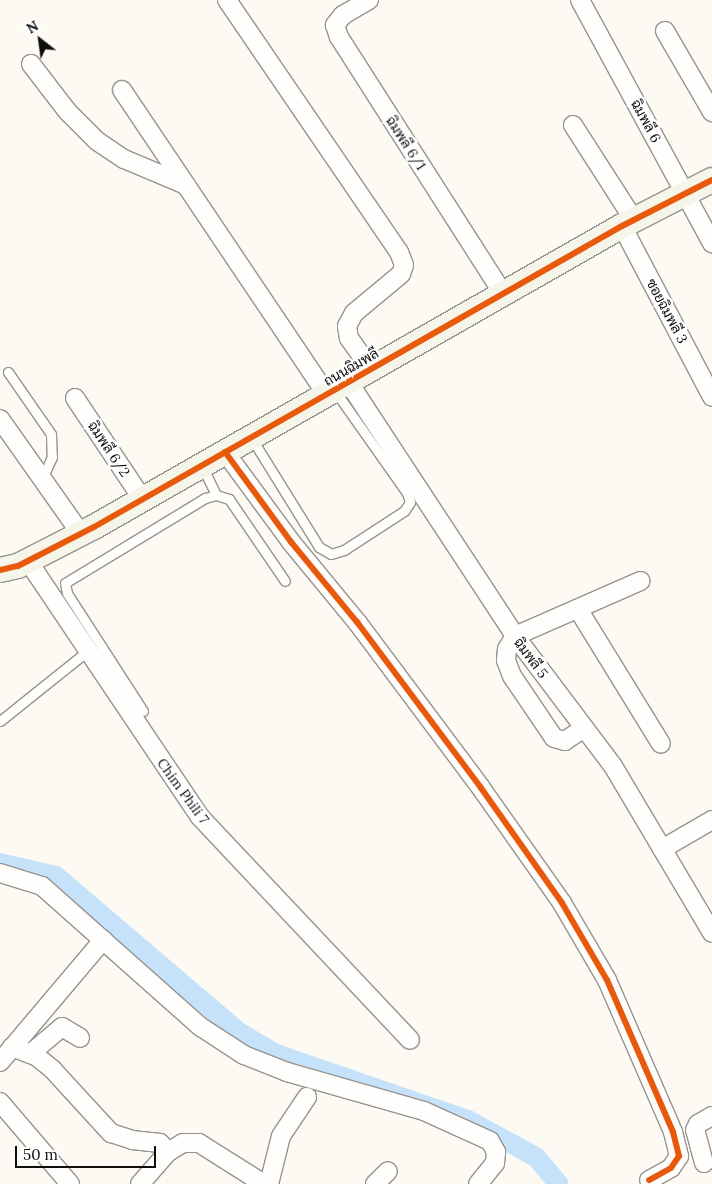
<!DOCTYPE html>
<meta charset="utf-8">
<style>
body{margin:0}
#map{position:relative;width:712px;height:1184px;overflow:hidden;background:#fcfaf2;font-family:Lora,Sarabun,serif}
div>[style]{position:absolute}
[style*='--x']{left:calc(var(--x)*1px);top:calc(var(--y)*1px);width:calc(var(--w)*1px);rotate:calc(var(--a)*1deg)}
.canal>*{height:20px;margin:-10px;padding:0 10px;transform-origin:10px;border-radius:10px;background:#c5e2fa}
.roads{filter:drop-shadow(1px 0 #959491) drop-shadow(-1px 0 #959491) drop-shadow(0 1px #959491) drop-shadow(0 -1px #959491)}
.lane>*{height:9px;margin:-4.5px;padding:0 4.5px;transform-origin:4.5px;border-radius:4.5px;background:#fffefd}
.street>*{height:18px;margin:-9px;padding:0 9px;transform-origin:9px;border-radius:9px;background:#fffefd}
.secondary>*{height:24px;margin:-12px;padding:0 12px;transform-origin:12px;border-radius:12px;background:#f5f5ea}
.cycleway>*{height:6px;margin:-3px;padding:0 3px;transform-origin:3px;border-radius:3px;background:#e8590c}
span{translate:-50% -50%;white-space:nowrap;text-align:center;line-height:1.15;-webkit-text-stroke:5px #fff;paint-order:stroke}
.street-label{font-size:14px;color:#0e0e0e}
.north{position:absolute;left:15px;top:15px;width:50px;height:50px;-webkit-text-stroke:4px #fff;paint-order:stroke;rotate:330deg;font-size:14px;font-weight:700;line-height:20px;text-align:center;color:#0e0e0e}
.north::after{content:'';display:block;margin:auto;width:18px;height:22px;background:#0e0e0e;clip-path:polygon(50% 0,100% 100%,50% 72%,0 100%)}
.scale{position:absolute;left:15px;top:1146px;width:141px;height:22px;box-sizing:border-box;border:2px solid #0e0e0e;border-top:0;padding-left:6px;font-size:15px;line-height:18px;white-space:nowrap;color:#0e0e0e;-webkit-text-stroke:4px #fff;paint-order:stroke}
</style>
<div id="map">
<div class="canal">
<i style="--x:0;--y:863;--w:57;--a:13.1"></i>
<i style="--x:56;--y:876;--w:242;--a:40.5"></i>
<i style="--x:240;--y:1033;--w:42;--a:30.3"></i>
<i style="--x:276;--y:1054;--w:203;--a:19"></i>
<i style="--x:468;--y:1120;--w:77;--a:28.6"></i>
<i style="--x:536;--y:1157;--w:35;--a:50"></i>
</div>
<div class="roads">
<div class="lane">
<i style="--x:8;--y:372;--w:75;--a:55.3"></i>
<i style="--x:51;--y:434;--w:23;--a:88"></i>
<i style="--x:52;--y:457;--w:23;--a:115"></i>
<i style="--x:252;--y:439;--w:127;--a:58.2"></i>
<i style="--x:319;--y:547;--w:14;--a:30"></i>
<i style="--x:331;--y:554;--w:14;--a:-17"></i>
<i style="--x:344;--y:550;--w:72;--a:-33"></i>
<i style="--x:404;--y:511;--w:11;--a:-56"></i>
<i style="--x:410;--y:502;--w:9;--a:-108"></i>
<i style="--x:407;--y:493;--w:125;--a:-125.2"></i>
<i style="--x:202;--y:466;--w:32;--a:64"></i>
<i style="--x:143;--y:711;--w:140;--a:-122.8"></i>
<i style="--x:67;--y:593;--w:10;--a:-101"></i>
<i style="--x:65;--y:583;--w:164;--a:-31.3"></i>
<i style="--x:205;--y:498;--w:11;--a:-15"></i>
<i style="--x:216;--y:495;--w:14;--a:17"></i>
<i style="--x:229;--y:499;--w:99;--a:55.7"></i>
<i style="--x:0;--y:721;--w:110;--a:-38.7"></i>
</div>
<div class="street">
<i style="--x:227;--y:0;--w:305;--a:55.7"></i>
<i style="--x:399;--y:252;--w:14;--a:69"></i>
<i style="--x:404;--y:265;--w:9;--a:108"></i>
<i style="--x:401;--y:274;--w:61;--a:140.3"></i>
<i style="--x:354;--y:313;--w:15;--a:118"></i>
<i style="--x:347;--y:326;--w:12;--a:81"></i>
<i style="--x:349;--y:338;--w:39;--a:55"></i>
<i style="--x:369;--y:0;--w:30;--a:150"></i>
<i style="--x:343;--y:15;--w:13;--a:129"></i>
<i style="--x:335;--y:25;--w:13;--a:72"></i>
<i style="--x:339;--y:37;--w:306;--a:57.4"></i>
<i style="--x:580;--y:0;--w:277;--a:61.5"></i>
<i style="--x:665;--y:31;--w:94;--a:59.9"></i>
<i style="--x:31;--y:64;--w:59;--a:52.5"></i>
<i style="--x:67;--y:111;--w:42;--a:45"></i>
<i style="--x:97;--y:141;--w:32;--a:34"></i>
<i style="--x:124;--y:159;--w:67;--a:22.8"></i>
<i style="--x:122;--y:90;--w:367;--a:56.1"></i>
<i style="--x:573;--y:125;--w:113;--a:57.3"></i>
<i style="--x:622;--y:226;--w:193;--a:62.2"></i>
<i style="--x:349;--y:383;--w:303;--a:56.7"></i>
<i style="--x:515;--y:636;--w:163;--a:53"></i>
<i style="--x:613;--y:766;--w:194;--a:59.3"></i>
<i style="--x:75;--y:398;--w:123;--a:56.3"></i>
<i style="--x:0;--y:419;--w:141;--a:54.8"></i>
<i style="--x:225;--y:452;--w:112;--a:53.7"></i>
<i style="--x:291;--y:542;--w:104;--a:50.5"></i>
<i style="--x:357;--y:622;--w:207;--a:53.2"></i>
<i style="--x:481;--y:788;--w:141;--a:54.8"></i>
<i style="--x:562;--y:903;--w:89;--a:59.7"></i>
<i style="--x:607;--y:980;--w:166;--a:66.5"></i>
<i style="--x:673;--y:1132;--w:25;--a:76"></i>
<i style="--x:679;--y:1156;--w:14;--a:124"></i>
<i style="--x:671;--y:1168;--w:25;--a:151"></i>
<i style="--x:28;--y:561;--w:308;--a:56.1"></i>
<i style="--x:200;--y:817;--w:306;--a:46.7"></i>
<i style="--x:578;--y:609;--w:158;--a:58.4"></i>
<i style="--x:584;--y:728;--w:23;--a:146"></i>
<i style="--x:565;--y:741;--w:11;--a:-165"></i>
<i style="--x:554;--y:738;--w:75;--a:-124.1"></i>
<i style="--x:512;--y:676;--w:17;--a:-111"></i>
<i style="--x:506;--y:660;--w:11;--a:-85"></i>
<i style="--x:507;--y:649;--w:15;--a:-58"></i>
<i style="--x:515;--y:636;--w:137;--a:-23.7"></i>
<i style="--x:662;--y:849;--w:58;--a:-30.1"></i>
<i style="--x:0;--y:873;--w:44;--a:17.2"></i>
<i style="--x:42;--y:886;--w:213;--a:41.6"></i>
<i style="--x:201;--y:1027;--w:51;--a:33.1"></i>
<i style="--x:244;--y:1055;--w:46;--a:21.6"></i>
<i style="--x:287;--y:1072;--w:142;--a:15.9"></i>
<i style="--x:424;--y:1111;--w:72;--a:24.4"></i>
<i style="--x:490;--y:1141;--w:13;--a:61"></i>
<i style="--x:496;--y:1152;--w:11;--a:95"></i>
<i style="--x:495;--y:1163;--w:27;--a:129"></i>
<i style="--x:12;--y:1047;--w:26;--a:21"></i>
<i style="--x:36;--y:1056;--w:22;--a:39"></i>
<i style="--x:53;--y:1070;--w:86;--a:47.4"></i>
<i style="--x:111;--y:1133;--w:22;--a:18"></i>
<i style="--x:132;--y:1140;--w:28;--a:6"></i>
<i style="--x:160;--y:1143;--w:12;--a:48"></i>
<i style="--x:30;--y:1054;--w:42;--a:-40.2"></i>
<i style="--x:62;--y:1027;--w:21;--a:31"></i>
<i style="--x:0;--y:1062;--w:160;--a:-49.8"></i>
<i style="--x:0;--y:1102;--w:108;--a:49.5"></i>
<i style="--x:704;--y:1163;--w:34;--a:-105"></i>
<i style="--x:695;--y:1130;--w:7;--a:-63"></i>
<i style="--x:698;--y:1124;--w:16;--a:-30"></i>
<i style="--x:140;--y:1184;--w:43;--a:-48.8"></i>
<i style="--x:168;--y:1152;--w:17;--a:-31"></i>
<i style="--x:183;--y:1143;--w:16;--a:0"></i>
<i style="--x:199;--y:1143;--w:77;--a:32.2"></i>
<i style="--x:269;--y:1184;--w:49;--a:-76"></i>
<i style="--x:281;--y:1136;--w:47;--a:-56.3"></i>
<i style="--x:375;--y:1184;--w:18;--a:-45"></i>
</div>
<div class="secondary">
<i style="--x:0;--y:570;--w:18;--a:-13"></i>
<i style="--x:18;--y:566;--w:85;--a:-27.2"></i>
<i style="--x:94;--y:527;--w:608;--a:-29.69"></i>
<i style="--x:622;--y:226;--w:101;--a:-27.1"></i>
</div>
</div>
<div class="cycleway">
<i style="--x:225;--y:452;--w:112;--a:53.7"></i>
<i style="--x:291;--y:542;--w:104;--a:50.5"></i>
<i style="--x:357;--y:622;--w:207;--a:53.2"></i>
<i style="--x:481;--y:788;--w:141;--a:54.8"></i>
<i style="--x:562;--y:903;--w:89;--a:59.7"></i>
<i style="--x:607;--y:980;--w:166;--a:66.5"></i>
<i style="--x:673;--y:1132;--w:25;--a:76"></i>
<i style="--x:679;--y:1156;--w:14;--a:124"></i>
<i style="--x:671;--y:1168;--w:25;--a:151"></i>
<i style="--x:0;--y:570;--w:18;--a:-13"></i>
<i style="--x:18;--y:566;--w:85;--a:-27.2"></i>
<i style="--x:94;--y:527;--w:608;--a:-29.69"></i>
<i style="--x:622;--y:226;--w:101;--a:-27.1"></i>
</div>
<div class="street-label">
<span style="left:646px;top:121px;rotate:61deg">ฉิมพลี 6</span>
<span style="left:406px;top:143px;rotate:57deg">ฉิมพลี 6/1</span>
<span style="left:667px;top:311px;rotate:62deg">ซอยฉิมพลี 3</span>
<span style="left:351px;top:367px;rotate:-30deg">ถนนฉิมพลี</span>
<span style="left:109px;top:449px;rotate:56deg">ฉิมพลี 6/2</span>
<span style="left:531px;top:658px;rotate:53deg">ฉิมพลี 5</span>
<span style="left:183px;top:791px;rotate:54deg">Chim Phili 7</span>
</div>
<div class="north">N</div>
<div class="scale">50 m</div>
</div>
